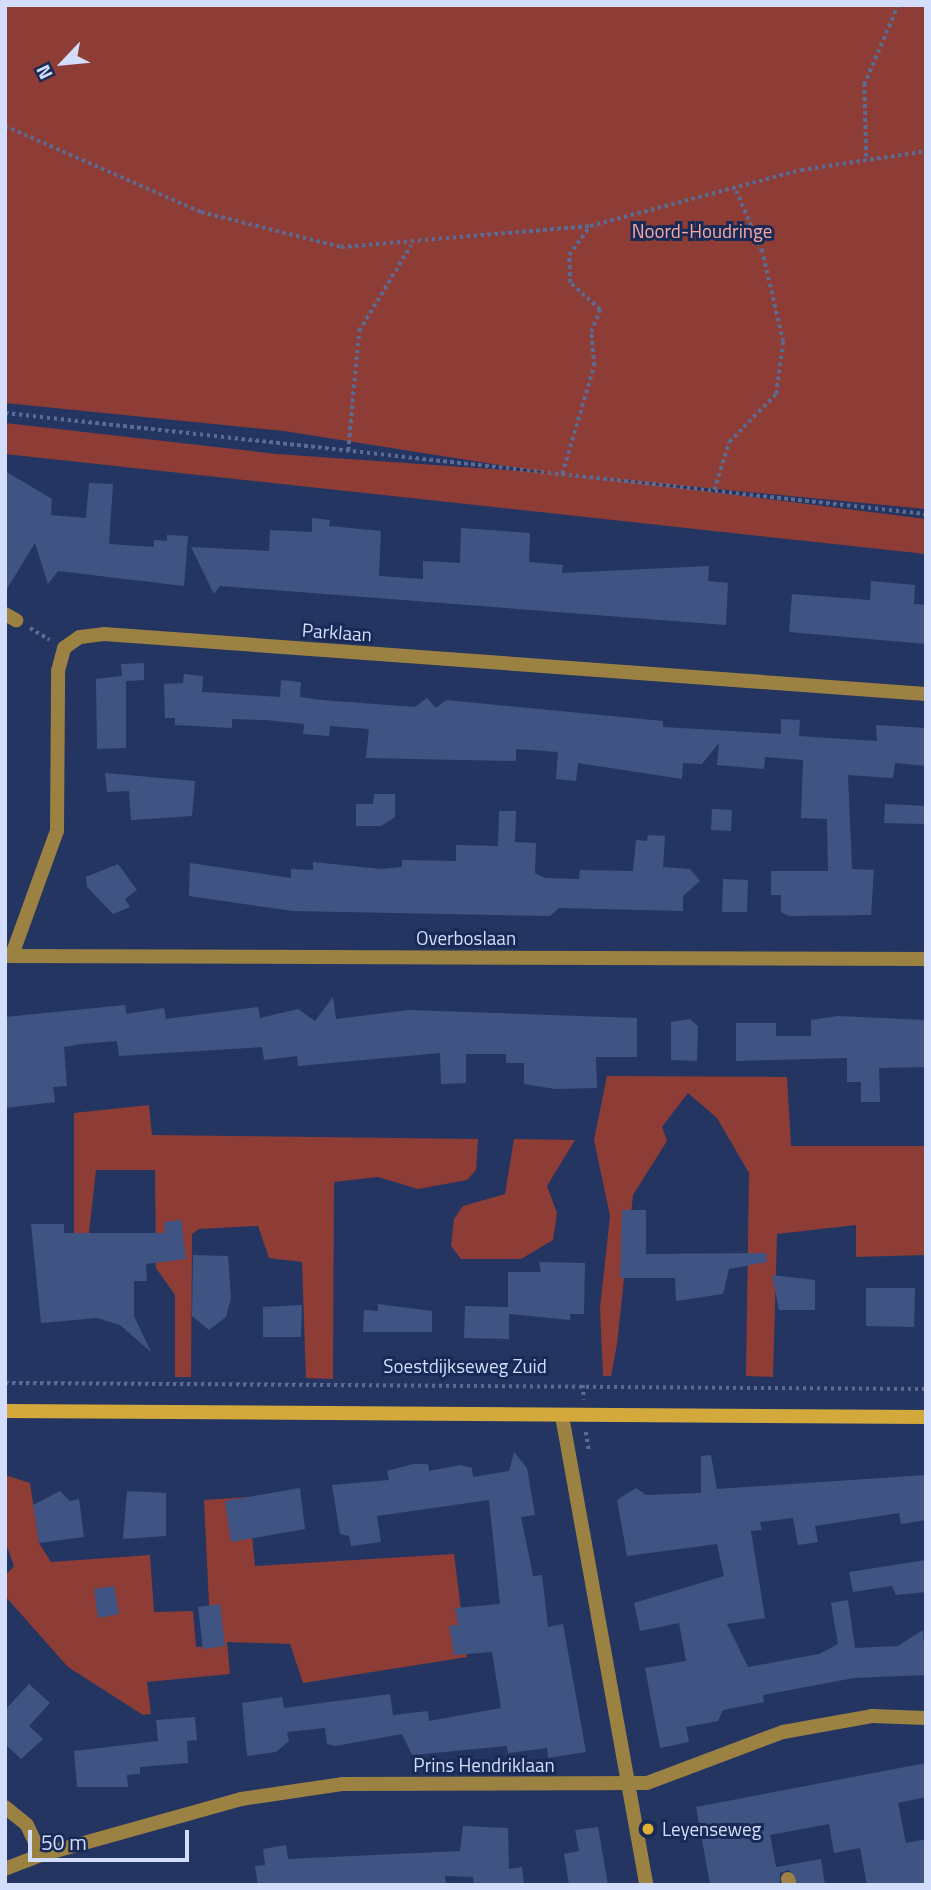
<!DOCTYPE html>
<style>
body{margin:0}
#map{position:relative;width:931px;height:1890px;overflow:hidden;background:#243562;font-family:"Titillium Web",sans-serif}
div>[style]{position:absolute}
[style*='--x']{left:calc(var(--x)*1px);top:calc(var(--y)*1px);width:calc(var(--w)*1px);rotate:calc(var(--a)*1deg)}
.green>*{inset:0;background:#8e3c36}
.building>*{inset:0;background:#405484}
.path>*{height:3.5px;margin-top:-1.75px;transform-origin:0;background:repeating-linear-gradient(90deg,#5c6b93 0 3.5px,transparent 0 7px)}
.minor>*{height:14px;margin:-7px;padding:0 7px;transform-origin:7px;border-radius:7px;background:#9b8142}
.tertiary>*{height:14px;margin:-7px;padding:0 7px;transform-origin:7px;border-radius:7px;background:#9b8142}
.secondary>*{height:14px;margin:-7px;padding:0 7px;transform-origin:7px;border-radius:7px;background:#d4a93c}
.dots>*{width:19px;height:19px;translate:-50% -50%;box-sizing:border-box;border:4px solid #1a2a57;border-radius:50%}
span{translate:-50% -50%;white-space:nowrap;text-align:center;line-height:1.15;-webkit-text-stroke:6px #1a2a57;paint-order:stroke}
.park-label{font-size:19px;color:#fba89f}
.street-label{font-size:19px;color:#d2defb}
.poi-label{font-size:19px;color:#d2defb}
.left{translate:0 -50%;text-align:left}
.frame{position:absolute;inset:0;border:7px solid #d2defb;pointer-events:none}
.north{position:absolute;left:28px;top:28px;width:70px;height:70px;-webkit-text-stroke:5px #1a2a57;paint-order:stroke;rotate:244deg;font-size:19px;font-weight:700;line-height:28px;text-align:center;color:#d2defb}
.north::after{content:'';display:block;margin:auto;width:24px;height:32px;background:#d2defb;clip-path:polygon(50% 0,100% 100%,50% 72%,0 100%)}
.scale{position:absolute;left:28px;top:1830px;width:161px;height:32px;box-sizing:border-box;border:4px solid #d2defb;border-top:0;padding-left:9px;font-size:21px;line-height:24px;white-space:nowrap;color:#d2defb;-webkit-text-stroke:5px #1a2a57;paint-order:stroke}
</style>
<div id="map">
<div class="green">
<i style="clip-path:polygon(5px 5px,926px 5px,926px 509px,602px 478px,926px 519px,926px 554px,5px 454px,5px 423px,277px 454px,550px 473px,284px 431px,5px 403px)"></i>
<i style="clip-path:polygon(607px 1076px,787px 1077px,791px 1146px,926px 1146px,926px 1255px,856px 1257px,856px 1225px,777px 1234px,773px 1377px,746px 1376px,749px 1173px,717px 1118px,688px 1093px,662px 1127px,667px 1141px,633px 1195px,617px 1344px,611px 1376px,603px 1376px,600px 1308px,610px 1216px,594px 1140px)"></i>
<i style="clip-path:polygon(149px 1105px,152px 1135px,478px 1139px,476px 1170px,467px 1180px,418px 1189px,378px 1177px,334px 1182px,333px 1379px,306px 1378px,302px 1262px,269px 1258px,258px 1226px,199px 1229px,192px 1234px,191px 1377px,175px 1377px,175px 1295px,156px 1268px,155px 1170px,96px 1170px,89px 1233px,74px 1233px,74px 1113px)"></i>
<i style="clip-path:polygon(514px 1139px,575px 1140px,547px 1186px,557px 1213px,553px 1240px,521px 1259px,461px 1259px,451px 1246px,454px 1219px,463px 1206px,505px 1194px)"></i>
<i style="clip-path:polygon(5px 1475px,30px 1483px,39px 1543px,51px 1562px,150px 1555px,154px 1612px,193px 1611px,196px 1647px,211px 1646px,204px 1500px,248px 1497px,255px 1566px,454px 1554px,467px 1657px,303px 1683px,290px 1644px,227px 1642px,230px 1674px,147px 1682px,151px 1714px,143px 1715px,68px 1667px,5px 1596px,5px 1576px,14px 1566px,5px 1541px)"></i>
</div>
<div class="building">
<i style="clip-path:polygon(5px 471px,52px 499px,51px 515px,86px 518px,89px 483px,113px 484px,109px 544px,154px 547px,154px 540px,167px 541px,167px 535px,188px 536px,184px 586px,58px 571px,48px 584px,35px 543px,5px 592px)"></i>
<i style="clip-path:polygon(312px 518px,330px 520px,329px 526px,381px 531px,379px 576px,423px 579px,423px 561px,460px 563px,461px 528px,530px 533px,529px 562px,563px 565px,562px 573px,709px 566px,708px 581px,728px 583px,726px 625px,220px 586px,214px 594px,191px 547px,269px 551px,270px 530px,312px 532px)"></i>
<i style="clip-path:polygon(871px 581px,915px 585px,914px 604px,926px 605px,926px 644px,789px 632px,792px 594px,870px 600px)"></i>
<i style="clip-path:polygon(144px 663px,144px 680px,126px 681px,126px 748px,97px 749px,96px 679px,122px 676px,121px 664px)"></i>
<i style="clip-path:polygon(184px 674px,203px 676px,202px 692px,280px 697px,281px 680px,301px 682px,300px 697px,321px 700px,415px 707px,427px 698px,436px 708px,446px 700px,663px 721px,663px 727px,781px 734px,781px 719px,800px 720px,799px 736px,877px 741px,876px 725px,926px 728px,926px 766px,895px 763px,893px 778px,848px 775px,852px 869px,874px 870px,871px 915px,789px 916px,781px 912px,781px 895px,771px 895px,771px 871px,828px 871px,827px 819px,801px 818px,803px 760px,765px 757px,764px 769px,717px 765px,719px 743px,702px 764px,683px 763px,682px 779px,578px 763px,576px 781px,556px 779px,558px 752px,516px 749px,516px 761px,366px 758px,369px 729px,330px 726px,329px 736px,303px 734px,304px 724px,266px 720px,232px 719px,232px 728px,175px 725px,175px 718px,165px 718px,164px 684px,183px 683px)"></i>
<i style="clip-path:polygon(105px 773px,195px 781px,192px 816px,131px 820px,129px 791px,107px 792px)"></i>
<i style="clip-path:polygon(374px 794px,395px 794px,395px 817px,381px 826px,356px 826px,356px 804px,373px 804px)"></i>
<i style="clip-path:polygon(885px 804px,926px 806px,926px 824px,884px 823px)"></i>
<i style="clip-path:polygon(712px 809px,732px 810px,731px 831px,711px 830px)"></i>
<i style="clip-path:polygon(499px 811px,516px 811px,515px 842px,536px 843px,535px 873px,545px 878px,579px 879px,580px 870px,633px 871px,636px 840px,647px 841px,648px 835px,665px 836px,663px 867px,690px 869px,700px 881px,683px 896px,683px 911px,559px 908px,550px 916px,293px 911px,189px 896px,190px 863px,291px 878px,291px 869px,313px 870px,313px 862px,381px 869px,402px 867px,402px 860px,456px 861px,456px 845px,498px 846px)"></i>
<i style="clip-path:polygon(118px 864px,137px 890px,125px 899px,130px 907px,113px 914px,87px 887px,86px 877px)"></i>
<i style="clip-path:polygon(723px 879px,748px 880px,747px 912px,722px 912px)"></i>
<i style="clip-path:polygon(333px 997px,336px 1019px,409px 1010px,637px 1018px,637px 1057px,596px 1057px,597px 1088px,555px 1089px,524px 1084px,524px 1063px,506px 1063px,506px 1054px,466px 1054px,466px 1083px,441px 1084px,440px 1053px,298px 1066px,297px 1056px,264px 1060px,262px 1047px,119px 1056px,117px 1041px,81px 1044px,64px 1047px,67px 1086px,53px 1087px,55px 1102px,5px 1108px,5px 1017px,125px 1005px,126px 1014px,164px 1008px,166px 1019px,258px 1007px,260px 1018px,298px 1009px,315px 1021px)"></i>
<i style="clip-path:polygon(838px 1016px,926px 1020px,926px 1067px,879px 1068px,880px 1102px,861px 1102px,861px 1082px,847px 1082px,847px 1058px,736px 1061px,736px 1023px,776px 1023px,776px 1036px,811px 1036px,811px 1020px)"></i>
<i style="clip-path:polygon(690px 1019px,698px 1026px,697px 1061px,671px 1060px,671px 1022px)"></i>
<i style="clip-path:polygon(622px 1210px,646px 1210px,646px 1254px,766px 1253px,767px 1262px,729px 1269px,723px 1294px,676px 1301px,675px 1278px,620px 1278px)"></i>
<i style="clip-path:polygon(181px 1220px,186px 1259px,146px 1264px,147px 1281px,134px 1281px,134px 1316px,151px 1352px,120px 1325px,97px 1318px,41px 1323px,31px 1224px,64px 1224px,64px 1233px,165px 1233px,164px 1222px)"></i>
<i style="clip-path:polygon(193px 1255px,228px 1256px,231px 1298px,226px 1317px,209px 1330px,192px 1316px)"></i>
<i style="clip-path:polygon(539px 1262px,585px 1263px,584px 1314px,570px 1314px,570px 1320px,509px 1314px,509px 1339px,464px 1338px,465px 1306px,508px 1307px,508px 1272px,541px 1272px)"></i>
<i style="clip-path:polygon(772px 1275px,815px 1280px,815px 1310px,779px 1310px)"></i>
<i style="clip-path:polygon(866px 1288px,915px 1288px,914px 1327px,866px 1326px)"></i>
<i style="clip-path:polygon(378px 1304px,432px 1311px,432px 1332px,363px 1332px,364px 1310px,378px 1311px)"></i>
<i style="clip-path:polygon(302px 1305px,301px 1337px,263px 1337px,263px 1307px)"></i>
<i style="clip-path:polygon(514px 1452px,527px 1468px,535px 1515px,521px 1517px,533px 1576px,542px 1575px,548px 1627px,563px 1624px,586px 1752px,548px 1758px,547px 1748px,508px 1753px,507px 1746px,412px 1755px,402px 1734px,335px 1746px,327px 1744px,325px 1728px,287px 1732px,289px 1741px,276px 1752px,247px 1756px,242px 1703px,282px 1697px,284px 1708px,390px 1694px,393px 1715px,428px 1711px,429px 1721px,501px 1708px,492px 1652px,454px 1655px,449px 1626px,458px 1625px,455px 1608px,500px 1604px,489px 1500px,377px 1516px,381px 1542px,351px 1546px,349px 1536px,340px 1534px,332px 1485px,389px 1480px,387px 1471px,413px 1464px,428px 1464px,429px 1471px,461px 1465px,472px 1468px,473px 1477px,509px 1471px)"></i>
<i style="clip-path:polygon(711px 1455px,717px 1489px,926px 1475px,926px 1520px,901px 1524px,899px 1513px,815px 1526px,818px 1542px,798px 1545px,793px 1518px,760px 1522px,762px 1530px,751px 1531px,765px 1618px,727px 1624px,748px 1667px,819px 1654px,838px 1644px,831px 1603px,848px 1600px,855px 1648px,898px 1646px,923px 1630px,926px 1675px,854px 1678px,763px 1695px,764px 1702px,723px 1710px,718px 1721px,686px 1727px,689px 1742px,660px 1748px,645px 1668px,686px 1661px,679px 1623px,640px 1631px,634px 1603px,724px 1576px,717px 1544px,627px 1556px,617px 1500px,636px 1488px,646px 1495px,701px 1493px,701px 1456px)"></i>
<i style="clip-path:polygon(300px 1488px,305px 1529px,231px 1542px,225px 1501px)"></i>
<i style="clip-path:polygon(60px 1491px,70px 1501px,79px 1499px,84px 1537px,39px 1543px,33px 1505px)"></i>
<i style="clip-path:polygon(127px 1491px,166px 1493px,166px 1536px,123px 1539px)"></i>
<i style="clip-path:polygon(926px 1560px,926px 1592px,896px 1595px,892px 1586px,853px 1592px,849px 1572px)"></i>
<i style="clip-path:polygon(114px 1586px,119px 1614px,98px 1618px,94px 1589px)"></i>
<i style="clip-path:polygon(220px 1604px,225px 1646px,203px 1649px,198px 1607px)"></i>
<i style="clip-path:polygon(29px 1684px,50px 1703px,29px 1726px,43px 1739px,21px 1759px,5px 1744px,5px 1710px)"></i>
<i style="clip-path:polygon(195px 1717px,197px 1740px,187px 1741px,188px 1763px,140px 1767px,140px 1774px,127px 1775px,128px 1787px,77px 1787px,74px 1751px,158px 1741px,156px 1720px)"></i>
<i style="clip-path:polygon(926px 1763px,926px 1797px,898px 1803px,906px 1843px,926px 1839px,926px 1885px,867px 1885px,860px 1848px,834px 1853px,829px 1824px,770px 1835px,776px 1867px,821px 1859px,825px 1885px,799px 1885px,789px 1870px,780px 1873px,780px 1885px,710px 1884px,696px 1807px)"></i>
<i style="clip-path:polygon(463px 1826px,508px 1828px,509px 1869px,522px 1867px,524px 1885px,474px 1885px,473px 1877px,445px 1876px,446px 1885px,258px 1885px,255px 1866px,265px 1865px,263px 1849px,286px 1845px,288px 1859px,460px 1851px)"></i>
<i style="clip-path:polygon(598px 1827px,608px 1885px,569px 1885px,564px 1854px,579px 1851px,575px 1830px)"></i>
</div>
<div class="path">
<i style="--x:5;--y:126;--w:214;--a:23.7"></i>
<i style="--x:201;--y:212;--w:144;--a:14"></i>
<i style="--x:341;--y:247;--w:250;--a:-4.8"></i>
<i style="--x:590;--y:226;--w:218;--a:-14.9"></i>
<i style="--x:801;--y:170;--w:126;--a:-8.6"></i>
<i style="--x:866;--y:157;--w:72;--a:-91.6"></i>
<i style="--x:864;--y:85;--w:87;--a:-67"></i>
<i style="--x:5;--y:413;--w:927;--a:6.26"></i>
<i style="--x:348;--y:451;--w:121;--a:-84.8"></i>
<i style="--x:359;--y:331;--w:100;--a:-58.8"></i>
<i style="--x:562;--y:474;--w:113;--a:-73.5"></i>
<i style="--x:594;--y:366;--w:34;--a:-95"></i>
<i style="--x:591;--y:332;--w:24;--a:-68"></i>
<i style="--x:600;--y:310;--w:40;--a:-138"></i>
<i style="--x:570;--y:283;--w:28;--a:-92"></i>
<i style="--x:569;--y:255;--w:34;--a:-54"></i>
<i style="--x:714;--y:490;--w:50;--a:-72.6"></i>
<i style="--x:729;--y:442;--w:67;--a:-45.6"></i>
<i style="--x:776;--y:394;--w:52;--a:-82.3"></i>
<i style="--x:783;--y:342;--w:92;--a:-103.1"></i>
<i style="--x:762;--y:252;--w:66;--a:-113.1"></i>
<i style="--x:30;--y:628;--w:23;--a:31"></i>
<i style="--x:5;--y:1383;--w:921;--a:0.37"></i>
<i style="--x:583;--y:1385;--w:15;--a:86"></i>
<i style="--x:586;--y:1432;--w:20;--a:81"></i>
</div>
<div class="minor">
<i style="--x:5;--y:614;--w:13;--a:29"></i>
<i style="--x:12;--y:955;--w:132;--a:-70.1"></i>
<i style="--x:57;--y:831;--w:160;--a:-89.6"></i>
<i style="--x:58;--y:671;--w:24;--a:-75"></i>
<i style="--x:64;--y:648;--w:19;--a:-35"></i>
<i style="--x:80;--y:637;--w:24;--a:-7"></i>
<i style="--x:104;--y:634;--w:824;--a:4.17"></i>
<i style="--x:5;--y:956;--w:921;--a:0.19"></i>
<i style="--x:5;--y:1807;--w:28;--a:39"></i>
<i style="--x:27;--y:1825;--w:33;--a:65"></i>
<i style="--x:41;--y:1855;--w:39;--a:159"></i>
<i style="--x:41;--y:1855;--w:208;--a:-15.6"></i>
<i style="--x:241;--y:1799;--w:102;--a:-8.4"></i>
<i style="--x:342;--y:1784;--w:305;--a:-0.2"></i>
<i style="--x:647;--y:1783;--w:145;--a:-20.6"></i>
<i style="--x:783;--y:1732;--w:90;--a:-10.2"></i>
<i style="--x:872;--y:1716;--w:54;--a:2.1"></i>
<i style="--x:788;--y:1879;--w:6;--a:72"></i>
</div>
<div class="tertiary">
<i style="--x:562;--y:1416;--w:476;--a:79.8"></i>
</div>
<div class="secondary">
<i style="--x:5;--y:1411;--w:921;--a:0.37"></i>
</div>
<div class="dots">
<i style="left:648px;top:1829px;background:#dfb034"></i>
</div>
<div class="park-label">
<span style="left:702px;top:231px">Noord-Houdringe</span>
</div>
<div class="street-label">
<span style="left:337px;top:632px;rotate:4deg">Parklaan</span>
<span style="left:466px;top:938px">Overboslaan</span>
<span style="left:465px;top:1366px">Soestdijkseweg Zuid</span>
<span style="left:484px;top:1765px">Prins Hendriklaan</span>
</div>
<div class="poi-label">
<span class="left" style="left:662px;top:1829px">Leyenseweg</span>
</div>
<div class="frame"></div>
<div class="north">N</div>
<div class="scale">50 m</div>
</div>
